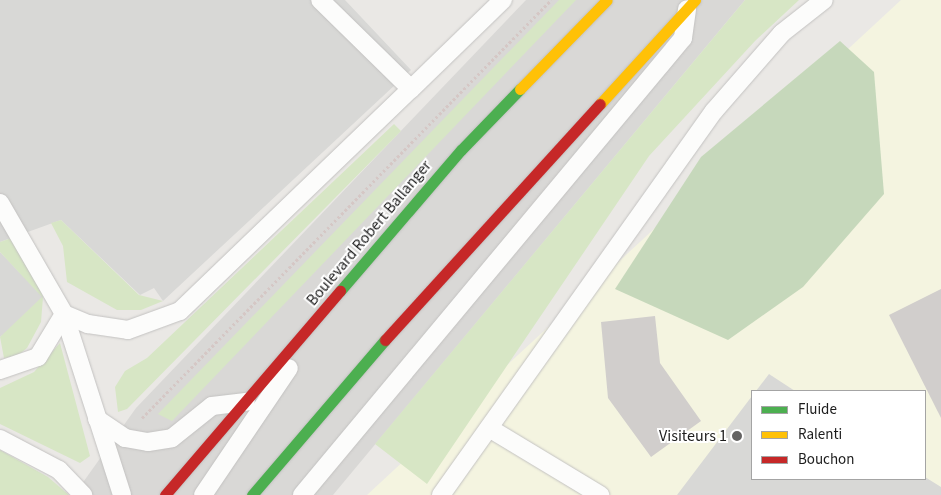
<!DOCTYPE html>
<html>
<head>
<meta charset="utf-8">
<style>
	body { margin:0 }
	#map { position:relative; width:941px; height:495px; overflow:hidden; background:#eae8e5; font-family:"Source Sans 3",sans-serif }
	div>[style] { position:absolute }
	.residential>* { inset:0; background:#d9d8d6 }
	.education>* { inset:0; background:#f4f4e0 }
	.religious>* { inset:0; background:#d8d8d6 }
	.grass>* { inset:0; background:#d7e6c5 }
	.forest>* { inset:0; background:#c6d8bb }
	.building>* { inset:0; background:#d1cecc }
	.path>* { height:3px; margin-top:-1.5px; transform-origin:0; background:repeating-linear-gradient(90deg,#d5c7c5 0 2.5px,transparent 0 5px) }
	.roads { filter:drop-shadow(0 0 1px #c3c2c1) drop-shadow(0 0 1px #c3c2c1) }
	.lane>* { height:18px; margin:-9px; padding:0 9px; transform-origin:9px; border-radius:9px; background:#fcfcfb }
	.fast>* { height:11px; margin:-5.5px; padding:0 5.5px; transform-origin:5.5px; border-radius:5.5px; background:#4caf50 }
	.slow>* { height:11px; margin:-5.5px; padding:0 5.5px; transform-origin:5.5px; border-radius:5.5px; background:#ffc107 }
	.jam>* { height:11px; margin:-5.5px; padding:0 5.5px; transform-origin:5.5px; border-radius:5.5px; background:#c62828 }
	.dots>* { width:14px; height:14px; translate:-50% -50%; box-sizing:border-box; border:2px solid #fff; border-radius:50% }
	span { translate:-50% -50%; white-space:nowrap; text-align:center; line-height:1.15; -webkit-text-stroke:4px #fff; paint-order:stroke }
	.street-label { font-size:16px; color:#1c1c1c }
	.poi-label { font-size:16px; color:#1c1c1c }
	.right { translate:-100% -50%; text-align:right }
	.legend { position:absolute; left:751px; top:390px; width:175px; height:90px; box-sizing:border-box; background:#fff; border:1px solid #a4a4a4; margin:0; padding:6px 9px; list-style:none; font-size:15px; color:#1c1c1c }
	.legend li { display:flex; align-items:center; gap:10px; height:25px }
	.legend b { width:25px; border:1px solid #a4a4a4 }
</style>
</head>
<body>
<div id="map">
	<div class="residential">
		<i style="clip-path:polygon(526px 0,745px 0,333px 495px,74px 495px,136px 408px)"></i>
	</div>
	<div class="education">
		<i style="clip-path:polygon(evenodd,901px 0,941px 0,941px 495px,367px 495px,901px 0,752px 391px,925px 391px,925px 479px,752px 479px,752px 391px)"></i>
	</div>
	<div class="religious">
		<i style="clip-path:polygon(0 0,345px 0,411px 70px,163px 301px,154px 288px,140px 295px,61px 220px,0 242px)"></i>
		<i style="clip-path:polygon(0 252px,43px 297px,37px 308px,0 337px)"></i>
		<i style="clip-path:polygon(769px 374px,795px 391px,756px 391px)"></i>
		<i style="clip-path:polygon(752px 396px,752px 479px,925px 477px,941px 487px,941px 495px,677px 495px)"></i>
	</div>
	<div class="grass">
		<i style="clip-path:polygon(559px 0,576px 0,172px 421px,158px 414px)"></i>
		<i style="clip-path:polygon(745px 0,799px 0,755px 41px,649px 156px,427px 484px,375px 444px)"></i>
		<i style="clip-path:polygon(394px 124px,401px 131px,127px 409px,118px 412px,115px 387px,125px 371px,147px 358px)"></i>
		<i style="clip-path:polygon(61px 220px,139px 295px,163px 301px,141px 310px,117px 310px,67px 282px,63px 246px,51px 223px)"></i>
		<i style="clip-path:polygon(20px 235px,43px 297px,41px 322px,27px 348px,17px 356px,4px 358px,0 337px,42px 297px,0 252px,0 242px)"></i>
		<i style="clip-path:polygon(60px 343px,90px 456px,80px 463px,0 424px,0 388px,34px 372px)"></i>
		<i style="clip-path:polygon(0 450px,48px 477px,69px 495px,0 495px)"></i>
	</div>
	<div class="forest">
		<i style="clip-path:polygon(840px 41px,874px 72px,884px 194px,803px 287px,728px 340px,615px 289px,701px 157px)"></i>
	</div>
	<div class="building">
		<i style="clip-path:polygon(941px 289px,941px 418px,889px 315px)"></i>
		<i style="clip-path:polygon(655px 316px,660px 363px,701px 421px,651px 457px,608px 398px,601px 322px)"></i>
	</div>
	<div class="path">
		<i style="left:142px;top:418px;width:585px;rotate:-45.62deg"></i>
	</div>
	<div class="roads">
		<div class="lane">
			<i style="left:411px;top:89px;width:128px;rotate:-44.1deg"></i>
			<i style="left:0;top:203px;width:128px;rotate:60deg"></i>
			<i style="left:64px;top:314px;width:190px;rotate:72.2deg"></i>
			<i style="left:0;top:370px;width:40px;rotate:-18.9deg"></i>
			<i style="left:38px;top:357px;width:50px;rotate:-58.8deg"></i>
			<i style="left:64px;top:314px;width:26px;rotate:23deg"></i>
			<i style="left:88px;top:324px;width:40px;rotate:8.5deg"></i>
			<i style="left:128px;top:330px;width:55px;rotate:-20.1deg"></i>
			<i style="left:180px;top:311px;width:320px;rotate:-43.9deg"></i>
			<i style="left:411px;top:89px;width:127px;rotate:-135.6deg"></i>
			<i style="left:97px;top:419px;width:34px;rotate:34deg"></i>
			<i style="left:125px;top:438px;width:23px;rotate:10deg"></i>
			<i style="left:148px;top:442px;width:24px;rotate:-9deg"></i>
			<i style="left:172px;top:438px;width:51px;rotate:-38.7deg"></i>
			<i style="left:212px;top:406px;width:34px;rotate:-7deg"></i>
			<i style="left:489px;top:428px;width:130px;rotate:31.1deg"></i>
			<i style="left:0;top:439px;width:67px;rotate:27.7deg"></i>
			<i style="left:59px;top:470px;width:35px;rotate:46deg"></i>
			<i style="left:203px;top:495px;width:153px;rotate:-55.9deg"></i>
			<i style="left:302px;top:495px;width:595px;rotate:-50.18deg"></i>
			<i style="left:683px;top:38px;width:29px;rotate:-82deg"></i>
			<i style="left:441px;top:495px;width:471px;rotate:-54.6deg"></i>
			<i style="left:714px;top:111px;width:103px;rotate:-48.9deg"></i>
			<i style="left:782px;top:33px;width:53px;rotate:-38.2deg"></i>
		</div>
		<div class="fast">
			<i style="left:340px;top:291px;width:186px;rotate:-49.4deg"></i>
			<i style="left:461px;top:150px;width:85px;rotate:-46deg"></i>
			<i style="left:252px;top:495px;width:204px;rotate:-49.4deg"></i>
		</div>
		<div class="slow">
			<i style="left:520px;top:89px;width:124px;rotate:-45.7deg"></i>
			<i style="left:600px;top:104px;width:141px;rotate:-47.6deg"></i>
		</div>
		<div class="jam">
			<i style="left:385px;top:340px;width:319px;rotate:-47.7deg"></i>
			<i style="left:165px;top:495px;width:269px;rotate:-49.4deg"></i>
		</div>
	</div>
	<div class="dots">
		<i style="left:737px;top:436px;background:#646362"></i>
	</div>
	<div class="street-label">
		<span style="left:369px;top:233px;rotate:-50deg">Boulevard Robert Ballanger</span>
	</div>
	<div class="poi-label">
		<span class="right" style="left:727px;top:436px">Visiteurs 1</span>
	</div>
	<ul class="legend">
	<li><b style="height:6px;background:#4caf50"></b>Fluide</li>
	<li><b style="height:6px;background:#ffc107"></b>Ralenti</li>
	<li><b style="height:6px;background:#c62828"></b>Bouchon</li>
	</ul>
</div>
</body>
</html>
